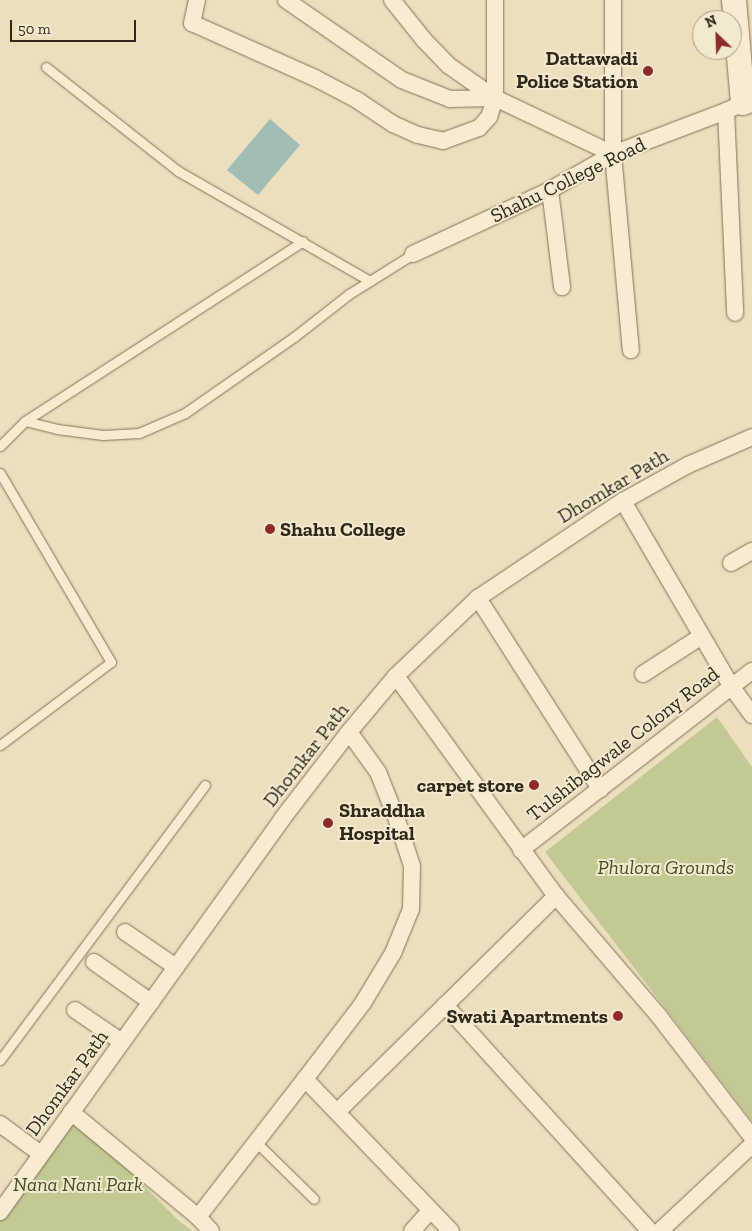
<!DOCTYPE html>
<html>
<head>
<meta charset="utf-8">
<style>
	body { margin:0 }
	#map { position:relative; width:752px; height:1231px; overflow:hidden; background:#ecdfbe; font-family:"Zilla Slab",serif }
	div>[style] { position:absolute }
	.green>* { inset:0; background:#c2c993 }
	.water>* { inset:0; background:#a2bdb5 }
	.roads { filter:drop-shadow(0 0 1px #836f58) drop-shadow(0 0 1px #836f58) }
	.lane>* { height:9px; margin:-4.5px; padding:0 4.5px; transform-origin:4.5px; border-radius:4.5px; background:#f7ecd1 }
	.street>* { height:16px; margin:-8px; padding:0 8px; transform-origin:8px; border-radius:8px; background:#f7ecd1 }
	.secondary>* { height:24px; margin:-12px; padding:0 12px; transform-origin:12px; border-radius:12px; background:#f7ecd1 }
	.dots>* { width:14px; height:14px; translate:-50% -50%; box-sizing:border-box; border:2px solid #f3e9ce; border-radius:50% }
	span { translate:-50% -50%; white-space:nowrap; text-align:center; line-height:1.15; -webkit-text-stroke:4px #f3e9ce; paint-order:stroke }
	.poi-label { font-size:20px; color:#33271c; font-weight:700 }
	.right { translate:-100% -50%; text-align:right }
	.left { translate:0 -50%; text-align:left }
	.street-label { font-size:20px; color:#33271c }
	.park-label { font-size:20px; color:#434f23; font-style:italic }
	.north { position:absolute; left:692px; top:10px; width:50px; height:50px; box-sizing:border-box; background:#f3e9ce; border:1px solid #a69b87; border-radius:50%; rotate:336deg; font-size:14px; font-weight:700; line-height:20px; text-align:center; color:#33271c }
	.north::after { content:''; display:block; margin:auto; width:18px; height:22px; background:#902a2a; clip-path:polygon(50% 0,100% 100%,50% 72%,0 100%) }
	.scale { position:absolute; left:10px; top:20px; width:126px; height:22px; box-sizing:border-box; border:2px solid #33271c; border-top:0; padding-left:6px; font-size:15px; line-height:18px; white-space:nowrap; color:#33271c; -webkit-text-stroke:4px #f3e9ce; paint-order:stroke }
</style>
</head>
<body>
<div id="map">
	<div class="green">
		<i style="clip-path:polygon(717px 717px,752px 767px,752px 1121px,545px 852px)"></i>
		<i style="clip-path:polygon(71px 1112px,179px 1221px,193px 1231px,0 1231px,0 1215px)"></i>
	</div>
	<div class="water">
		<i style="clip-path:polygon(270px 119px,300px 145px,258px 195px,227px 170px)"></i>
	</div>
	<div class="roads">
		<div class="lane">
			<i style="left:46px;top:67px;width:168px;rotate:38.2deg"></i>
			<i style="left:178px;top:171px;width:221px;rotate:29.8deg"></i>
			<i style="left:25px;top:421px;width:33px;rotate:14deg"></i>
			<i style="left:57px;top:429px;width:46px;rotate:7.4deg"></i>
			<i style="left:103px;top:435px;width:36px;rotate:-3deg"></i>
			<i style="left:139px;top:433px;width:50px;rotate:-23.5deg"></i>
			<i style="left:185px;top:413px;width:133px;rotate:-34.9deg"></i>
			<i style="left:294px;top:337px;width:70px;rotate:-38deg"></i>
			<i style="left:349px;top:294px;width:75px;rotate:-32deg"></i>
			<i style="left:0;top:446px;width:35px;rotate:-45deg"></i>
			<i style="left:25px;top:421px;width:331px;rotate:-32.9deg"></i>
			<i style="left:0;top:473px;width:219px;rotate:59.6deg"></i>
			<i style="left:111px;top:662px;width:139px;rotate:143.2deg"></i>
			<i style="left:0;top:1060px;width:343px;rotate:-53.3deg"></i>
			<i style="left:256px;top:1142px;width:81px;rotate:44.5deg"></i>
		</div>
		<div class="street">
			<i style="left:197px;top:0;width:24px;rotate:102deg"></i>
			<i style="left:192px;top:23px;width:135px;rotate:24.1deg"></i>
			<i style="left:315px;top:78px;width:47px;rotate:27.6deg"></i>
			<i style="left:357px;top:100px;width:43px;rotate:33.7deg"></i>
			<i style="left:393px;top:124px;width:27px;rotate:24deg"></i>
			<i style="left:418px;top:135px;width:26px;rotate:13deg"></i>
			<i style="left:443px;top:141px;width:38px;rotate:-20deg"></i>
			<i style="left:479px;top:128px;width:15px;rotate:-48deg"></i>
			<i style="left:489px;top:117px;width:20px;rotate:-72deg"></i>
			<i style="left:495px;top:98px;width:98px;rotate:-90deg"></i>
			<i style="left:286px;top:0;width:141px;rotate:34.6deg"></i>
			<i style="left:402px;top:80px;width:52px;rotate:21.6deg"></i>
			<i style="left:450px;top:99px;width:45px;rotate:-1.3deg"></i>
			<i style="left:392px;top:0;width:51px;rotate:51.3deg"></i>
			<i style="left:424px;top:40px;width:35px;rotate:46deg"></i>
			<i style="left:448px;top:65px;width:57px;rotate:35.1deg"></i>
			<i style="left:495px;top:98px;width:131px;rotate:25.4deg"></i>
			<i style="left:613px;top:0;width:154px;rotate:90deg"></i>
			<i style="left:613px;top:154px;width:197px;rotate:84.8deg"></i>
			<i style="left:726px;top:111px;width:202px;rotate:87.4deg"></i>
			<i style="left:550px;top:190px;width:98px;rotate:82.9deg"></i>
			<i style="left:413px;top:254px;width:151px;rotate:-25deg"></i>
			<i style="left:550px;top:190px;width:73px;rotate:-29.7deg"></i>
			<i style="left:613px;top:154px;width:121px;rotate:-20.8deg"></i>
			<i style="left:726px;top:111px;width:19px;rotate:-25deg"></i>
			<i style="left:623px;top:501px;width:214px;rotate:59.7deg"></i>
			<i style="left:731px;top:686px;width:36px;rotate:54deg"></i>
			<i style="left:731px;top:563px;width:24px;rotate:-30deg"></i>
			<i style="left:478px;top:598px;width:227px;rotate:57.4deg"></i>
			<i style="left:643px;top:674px;width:70px;rotate:-32.8deg"></i>
			<i style="left:396px;top:676px;width:272px;rotate:54deg"></i>
			<i style="left:556px;top:896px;width:157px;rotate:49.4deg"></i>
			<i style="left:658px;top:1015px;width:154px;rotate:52.4deg"></i>
			<i style="left:349px;top:732px;width:49px;rotate:54.1deg"></i>
			<i style="left:378px;top:772px;width:52px;rotate:68.4deg"></i>
			<i style="left:397px;top:820px;width:48px;rotate:71.9deg"></i>
			<i style="left:412px;top:866px;width:43px;rotate:91.3deg"></i>
			<i style="left:411px;top:909px;width:48px;rotate:112.2deg"></i>
			<i style="left:393px;top:953px;width:58px;rotate:121deg"></i>
			<i style="left:363px;top:1003px;width:96px;rotate:127.3deg"></i>
			<i style="left:305px;top:1079px;width:211px;rotate:46.2deg"></i>
			<i style="left:521px;top:850px;width:292px;rotate:-37.8deg"></i>
			<i style="left:125px;top:932px;width:62px;rotate:34.5deg"></i>
			<i style="left:94px;top:962px;width:70px;rotate:35.1deg"></i>
			<i style="left:445px;top:1005px;width:305px;rotate:47.8deg"></i>
			<i style="left:75px;top:1010px;width:57px;rotate:34.2deg"></i>
			<i style="left:71px;top:1112px;width:165px;rotate:39.6deg"></i>
			<i style="left:198px;top:1217px;width:19px;rotate:47deg"></i>
			<i style="left:337px;top:1112px;width:308px;rotate:-44.6deg"></i>
			<i style="left:0;top:1124px;width:51px;rotate:36.2deg"></i>
			<i style="left:0;top:1212px;width:484px;rotate:-54.3deg"></i>
			<i style="left:282px;top:819px;width:110px;rotate:-52.4deg"></i>
			<i style="left:349px;top:732px;width:73px;rotate:-50deg"></i>
			<i style="left:396px;top:676px;width:113px;rotate:-43.6deg"></i>
			<i style="left:478px;top:598px;width:174px;rotate:-33.8deg"></i>
			<i style="left:623px;top:501px;width:74px;rotate:-29deg"></i>
			<i style="left:688px;top:465px;width:70px;rotate:-23.6deg"></i>
			<i style="left:198px;top:1217px;width:175px;rotate:-52.2deg"></i>
			<i style="left:412px;top:1231px;width:28px;rotate:-48deg"></i>
			<i style="left:660px;top:1231px;width:126px;rotate:-43.1deg"></i>
		</div>
		<div class="secondary">
			<i style="left:734px;top:0;width:103px;rotate:85deg"></i>
			<i style="left:743px;top:103px;width:10px;rotate:-24deg"></i>
		</div>
	</div>
	<div class="dots">
		<i style="left:648px;top:71px;background:#902a2a"></i>
		<i style="left:270px;top:529px;background:#902a2a"></i>
		<i style="left:534px;top:785px;background:#902a2a"></i>
		<i style="left:328px;top:823px;background:#902a2a"></i>
		<i style="left:618px;top:1016px;background:#902a2a"></i>
	</div>
	<div class="poi-label">
		<span class="right" style="left:638px;top:70px">Dattawadi<br>Police Station</span>
		<span class="left" style="left:280px;top:529px">Shahu College</span>
		<span class="right" style="left:524px;top:785px">carpet store</span>
		<span class="left" style="left:339px;top:822px">Shraddha<br>Hospital</span>
		<span class="right" style="left:608px;top:1016px">Swati Apartments</span>
	</div>
	<div class="street-label">
		<span style="left:568px;top:180px;rotate:-26deg">Shahu College Road</span>
		<span style="left:613px;top:486px;rotate:-31deg">Dhomkar Path</span>
		<span style="left:623px;top:744px;rotate:-38deg">Tulshibagwale Colony Road</span>
		<span style="left:306px;top:755px;rotate:-52deg">Dhomkar Path</span>
		<span style="left:67px;top:1083px;rotate:-54deg">Dhomkar Path</span>
	</div>
	<div class="park-label">
		<span style="left:666px;top:867px">Phulora Grounds</span>
		<span style="left:78px;top:1184px">Nana Nani Park</span>
	</div>
	<div class="north">N</div>
	<div class="scale">50 m</div>
</div>
</body>
</html>
